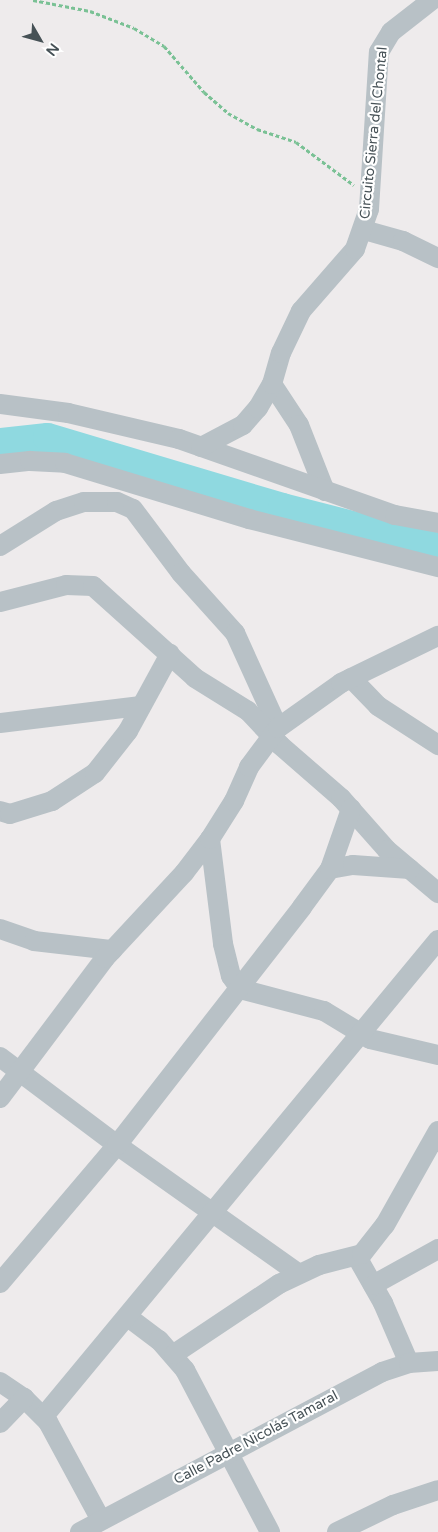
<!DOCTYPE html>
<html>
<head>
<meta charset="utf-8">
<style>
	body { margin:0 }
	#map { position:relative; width:438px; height:1532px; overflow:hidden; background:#eeebec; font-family:"Varela Round",sans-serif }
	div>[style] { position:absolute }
	.river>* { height:29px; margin:-14.5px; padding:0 14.5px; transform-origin:14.5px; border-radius:14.5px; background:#8fd9e0 }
	.path>* { height:3px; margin-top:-1.5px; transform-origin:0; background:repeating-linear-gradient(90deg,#7ac195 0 4px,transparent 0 6.5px) }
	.minor>* { height:20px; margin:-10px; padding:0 10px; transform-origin:10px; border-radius:10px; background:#b8c1c6 }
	span { translate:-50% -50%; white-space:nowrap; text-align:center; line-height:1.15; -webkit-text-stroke:4.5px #fff; paint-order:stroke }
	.street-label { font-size:14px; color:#465156 }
	.north { position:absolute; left:15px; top:15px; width:50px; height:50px; -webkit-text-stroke:4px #fff; paint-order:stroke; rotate:128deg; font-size:14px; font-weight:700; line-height:20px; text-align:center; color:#465156 }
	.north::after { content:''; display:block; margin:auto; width:18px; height:22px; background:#465156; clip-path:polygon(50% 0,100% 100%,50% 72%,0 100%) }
</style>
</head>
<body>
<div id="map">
	<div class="river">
		<i style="left:0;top:442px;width:47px;rotate:-6.1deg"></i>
		<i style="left:47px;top:437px;width:245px;rotate:16.6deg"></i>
		<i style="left:282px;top:507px;width:161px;rotate:14.4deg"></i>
	</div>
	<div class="path">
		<i style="left:33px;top:0;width:58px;rotate:10.9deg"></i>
		<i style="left:90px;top:11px;width:47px;rotate:21.1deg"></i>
		<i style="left:134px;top:28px;width:35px;rotate:31deg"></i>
		<i style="left:164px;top:46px;width:61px;rotate:49deg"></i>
		<i style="left:204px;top:92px;width:32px;rotate:41deg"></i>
		<i style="left:228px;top:113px;width:33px;rotate:29deg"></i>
		<i style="left:257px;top:129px;width:41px;rotate:18.4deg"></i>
		<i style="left:296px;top:142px;width:72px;rotate:36.6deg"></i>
	</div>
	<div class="minor">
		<i style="left:364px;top:230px;width:41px;rotate:15.8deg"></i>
		<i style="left:403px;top:241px;width:39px;rotate:26deg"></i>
		<i style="left:272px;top:384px;width:49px;rotate:56.6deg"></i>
		<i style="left:299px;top:425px;width:71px;rotate:68.5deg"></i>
		<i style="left:0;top:404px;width:69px;rotate:7.5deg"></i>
		<i style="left:68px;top:413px;width:114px;rotate:13.2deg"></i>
		<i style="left:179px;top:439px;width:229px;rotate:19.4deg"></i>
		<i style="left:395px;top:515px;width:44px;rotate:10.5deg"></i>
		<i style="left:201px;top:447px;width:47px;rotate:-27.6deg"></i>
		<i style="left:243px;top:425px;width:23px;rotate:-49deg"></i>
		<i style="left:258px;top:408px;width:28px;rotate:-60deg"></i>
		<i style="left:272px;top:384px;width:32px;rotate:-74deg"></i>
		<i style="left:281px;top:353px;width:47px;rotate:-64.5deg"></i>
		<i style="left:301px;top:311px;width:82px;rotate:-48.9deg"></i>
		<i style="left:355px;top:249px;width:42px;rotate:-70.7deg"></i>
		<i style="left:369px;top:209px;width:157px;rotate:-86.4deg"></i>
		<i style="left:379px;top:52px;width:23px;rotate:-59deg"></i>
		<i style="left:391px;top:32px;width:52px;rotate:-38deg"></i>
		<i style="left:0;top:464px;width:30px;rotate:-6deg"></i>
		<i style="left:30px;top:461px;width:35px;rotate:3deg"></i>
		<i style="left:65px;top:463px;width:192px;rotate:16.9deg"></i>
		<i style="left:249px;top:519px;width:195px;rotate:14.3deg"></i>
		<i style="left:0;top:546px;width:66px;rotate:-32deg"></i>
		<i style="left:56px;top:511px;width:29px;rotate:-18deg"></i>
		<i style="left:84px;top:502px;width:33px"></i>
		<i style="left:117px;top:502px;width:17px;rotate:24deg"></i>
		<i style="left:133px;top:509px;width:80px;rotate:53.1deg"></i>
		<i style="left:181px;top:573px;width:81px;rotate:48deg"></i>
		<i style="left:235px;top:633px;width:104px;rotate:65.6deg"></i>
		<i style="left:0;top:602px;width:68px;rotate:-14.4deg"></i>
		<i style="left:66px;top:585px;width:27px;rotate:2deg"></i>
		<i style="left:93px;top:586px;width:137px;rotate:42deg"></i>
		<i style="left:195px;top:678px;width:62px;rotate:31.9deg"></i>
		<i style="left:248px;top:711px;width:47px;rotate:46.7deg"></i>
		<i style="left:280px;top:745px;width:81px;rotate:41deg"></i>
		<i style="left:341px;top:798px;width:69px;rotate:48.5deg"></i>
		<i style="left:387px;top:850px;width:67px;rotate:40.1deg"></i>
		<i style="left:351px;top:678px;width:39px;rotate:46deg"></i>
		<i style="left:378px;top:706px;width:72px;rotate:33deg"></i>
		<i style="left:0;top:723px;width:142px;rotate:-6.9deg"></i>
		<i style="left:0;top:811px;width:10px;rotate:17deg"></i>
		<i style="left:10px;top:814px;width:44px;rotate:-17.2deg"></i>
		<i style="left:52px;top:801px;width:51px;rotate:-33.1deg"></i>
		<i style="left:95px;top:773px;width:53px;rotate:-51.8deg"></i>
		<i style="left:128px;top:731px;width:88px;rotate:-61.4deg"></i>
		<i style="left:210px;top:839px;width:106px;rotate:82.9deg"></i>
		<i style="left:223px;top:944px;width:33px;rotate:76deg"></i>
		<i style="left:231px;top:976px;width:16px;rotate:55deg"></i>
		<i style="left:240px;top:989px;width:87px;rotate:14.7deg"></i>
		<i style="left:324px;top:1011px;width:54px;rotate:31.3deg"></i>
		<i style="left:370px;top:1039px;width:70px;rotate:13.2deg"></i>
		<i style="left:330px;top:869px;width:23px;rotate:-10deg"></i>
		<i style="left:353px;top:865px;width:57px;rotate:4deg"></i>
		<i style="left:0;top:929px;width:36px;rotate:19deg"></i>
		<i style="left:34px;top:941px;width:79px;rotate:6.6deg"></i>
		<i style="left:0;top:1057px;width:146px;rotate:36.9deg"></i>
		<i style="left:117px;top:1145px;width:223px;rotate:35.3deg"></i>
		<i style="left:0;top:1098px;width:175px;rotate:-53.1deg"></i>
		<i style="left:105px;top:958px;width:116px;rotate:-47.1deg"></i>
		<i style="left:184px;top:873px;width:43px;rotate:-52.6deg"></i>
		<i style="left:210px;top:839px;width:45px;rotate:-57.7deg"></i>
		<i style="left:234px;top:801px;width:37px;rotate:-66deg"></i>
		<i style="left:249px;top:767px;width:49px;rotate:-53.4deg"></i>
		<i style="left:278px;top:728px;width:77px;rotate:-35.5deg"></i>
		<i style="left:341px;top:683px;width:108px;rotate:-25.9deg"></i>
		<i style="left:357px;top:1257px;width:53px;rotate:60.5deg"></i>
		<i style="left:383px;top:1303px;width:65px;rotate:66.6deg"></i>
		<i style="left:0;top:1283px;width:181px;rotate:-49.7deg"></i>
		<i style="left:117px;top:1145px;width:301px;rotate:-52.1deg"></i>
		<i style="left:302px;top:907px;width:47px;rotate:-53.6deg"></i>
		<i style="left:330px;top:869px;width:64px;rotate:-70.7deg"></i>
		<i style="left:373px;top:1285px;width:74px;rotate:-29deg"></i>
		<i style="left:128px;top:1317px;width:39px;rotate:37deg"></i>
		<i style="left:159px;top:1340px;width:40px;rotate:49deg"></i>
		<i style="left:185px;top:1370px;width:183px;rotate:62.3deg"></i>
		<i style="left:174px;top:1354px;width:126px;rotate:-33.7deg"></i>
		<i style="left:279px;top:1284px;width:44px;rotate:-25.4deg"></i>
		<i style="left:319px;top:1265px;width:44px;rotate:-14.3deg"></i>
		<i style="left:362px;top:1254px;width:37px;rotate:-52deg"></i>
		<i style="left:385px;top:1225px;width:108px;rotate:-60.6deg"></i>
		<i style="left:0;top:1382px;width:29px;rotate:34deg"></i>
		<i style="left:24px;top:1398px;width:34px;rotate:45deg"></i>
		<i style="left:48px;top:1422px;width:111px;rotate:61.6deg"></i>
		<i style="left:44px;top:1416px;width:618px;rotate:-50.38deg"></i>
		<i style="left:0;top:1423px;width:35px;rotate:-46deg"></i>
		<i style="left:80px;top:1532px;width:342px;rotate:-27.9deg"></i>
		<i style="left:382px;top:1372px;width:28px;rotate:-18deg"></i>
		<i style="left:409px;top:1363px;width:29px;rotate:-4deg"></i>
		<i style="left:337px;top:1532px;width:62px;rotate:-25.7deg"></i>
		<i style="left:393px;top:1505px;width:47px;rotate:-18.4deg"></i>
	</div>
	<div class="street-label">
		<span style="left:374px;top:133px;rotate:-84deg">Circuito Sierra del Chontal</span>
		<span style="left:256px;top:1438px;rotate:-28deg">Calle Padre Nicolás Tamaral</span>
	</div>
	<div class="north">N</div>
</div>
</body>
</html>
